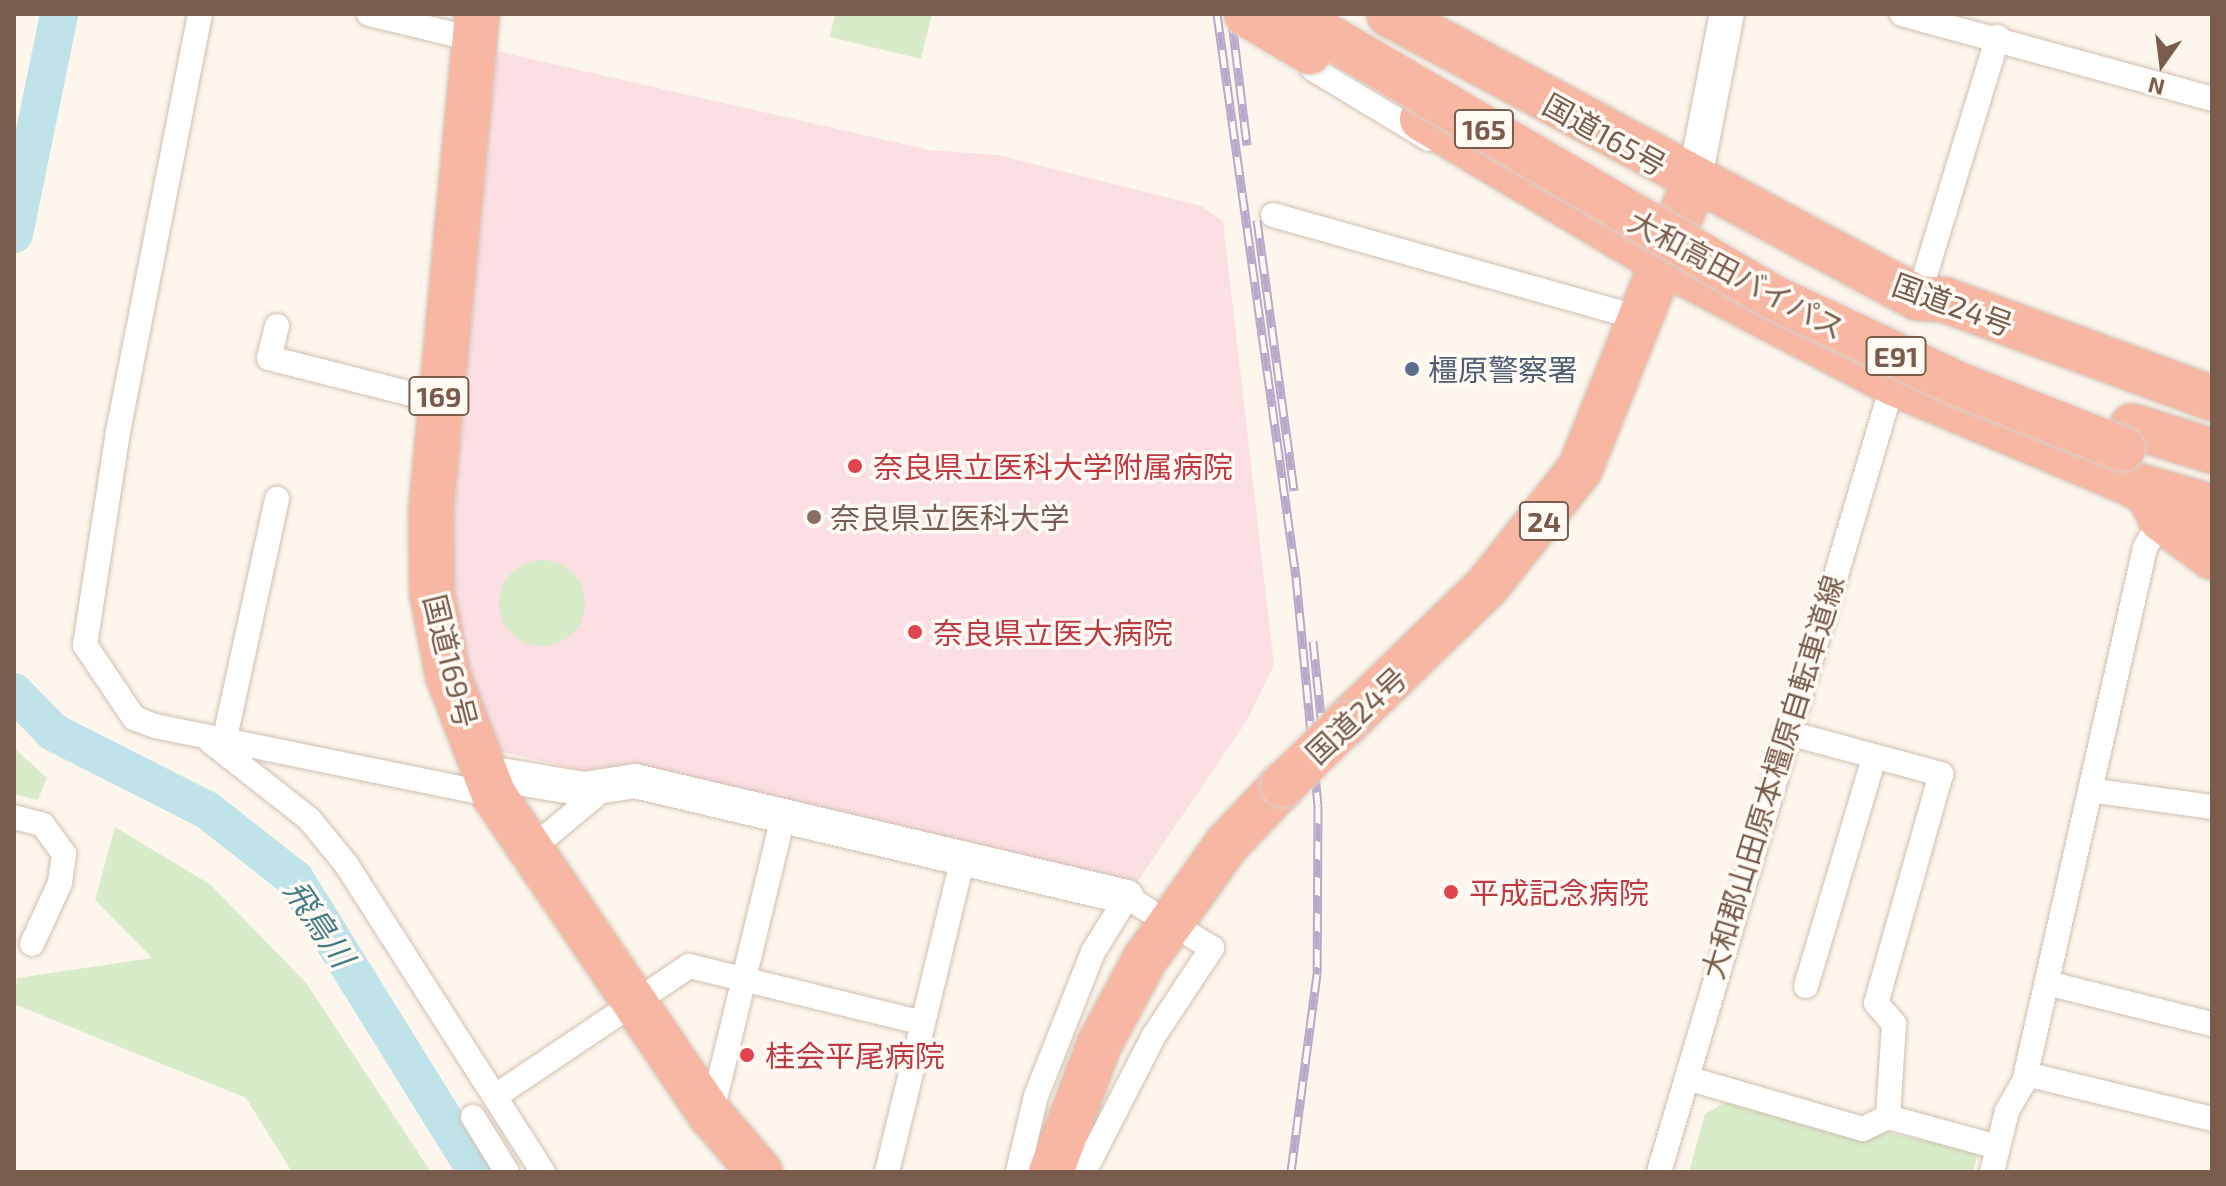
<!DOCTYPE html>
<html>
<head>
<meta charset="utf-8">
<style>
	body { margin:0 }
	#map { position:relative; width:2226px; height:1186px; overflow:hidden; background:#fdf6ec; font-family:"Exo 2","Noto Sans JP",sans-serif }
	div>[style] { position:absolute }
	.medical>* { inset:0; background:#fbdfe3 }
	.green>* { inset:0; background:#d8ecc9 }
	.round { border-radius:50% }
	.river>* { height:38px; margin:-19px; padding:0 19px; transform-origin:19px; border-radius:19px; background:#bfe3e8 }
	.roads { filter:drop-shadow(0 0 2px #d1beb0) drop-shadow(0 0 2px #d1beb0) }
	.street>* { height:24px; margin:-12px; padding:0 12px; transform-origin:12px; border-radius:12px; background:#fff }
	.secondary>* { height:34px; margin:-17px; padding:0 17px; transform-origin:17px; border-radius:17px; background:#fff }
	.highway>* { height:44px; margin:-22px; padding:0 22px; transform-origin:22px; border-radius:22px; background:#f7b7a3 }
	.rail>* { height:9px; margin-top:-4.5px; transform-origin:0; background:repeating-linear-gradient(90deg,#fffaf3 0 18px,#b9a8c9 0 36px); box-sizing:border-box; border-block:2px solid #b9a8c9 }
	.bridges { filter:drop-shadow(0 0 2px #dad1cd) drop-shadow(0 0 2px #dad1cd) }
	.highway-bridge>* { height:44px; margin:-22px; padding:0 22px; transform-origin:22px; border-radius:22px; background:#f7b7a3 }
	.dots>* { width:22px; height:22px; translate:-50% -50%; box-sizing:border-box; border:4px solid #fffaf3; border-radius:50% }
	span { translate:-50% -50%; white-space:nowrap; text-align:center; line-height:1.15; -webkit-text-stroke:7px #fffaf3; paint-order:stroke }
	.shield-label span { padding:2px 6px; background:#fffaf3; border:2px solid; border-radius:6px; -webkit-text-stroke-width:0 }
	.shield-label { font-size:28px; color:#7a5c4d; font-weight:700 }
	.street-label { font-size:30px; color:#7a5c4d }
	.service-label { font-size:30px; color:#4e5e75 }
	.left { translate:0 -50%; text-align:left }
	.health-label { font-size:30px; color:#be3a42 }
	.education-label { font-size:30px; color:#785e54 }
	.water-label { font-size:32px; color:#437c86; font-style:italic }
	.frame { position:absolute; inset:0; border:16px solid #7a5c4d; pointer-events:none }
	.north { position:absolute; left:2122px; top:24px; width:80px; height:80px; -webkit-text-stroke:6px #fffaf3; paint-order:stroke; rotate:194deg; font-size:22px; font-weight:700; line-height:32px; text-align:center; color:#7a5c4d }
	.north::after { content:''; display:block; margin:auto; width:28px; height:36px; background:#7a5c4d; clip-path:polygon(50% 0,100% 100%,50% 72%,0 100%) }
</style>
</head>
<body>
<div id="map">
	<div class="medical">
		<i style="clip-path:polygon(496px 51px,929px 150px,997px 155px,1201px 206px,1223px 221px,1274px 665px,1246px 722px,1127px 897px,498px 751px,457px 638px,450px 561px)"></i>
	</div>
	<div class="green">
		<i style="clip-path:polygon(835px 14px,932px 14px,921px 59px,830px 37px)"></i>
		<i class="round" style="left:499px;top:560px;width:86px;height:86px"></i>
		<i style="clip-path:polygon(14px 748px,47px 778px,38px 800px,14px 794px)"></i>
		<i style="clip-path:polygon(115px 827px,211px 885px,306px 983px,431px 1172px,292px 1172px,246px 1098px,14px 1004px,17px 978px,152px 958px,95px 900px)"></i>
		<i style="clip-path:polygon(1731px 1099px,1978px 1152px,1973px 1172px,1689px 1172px,1705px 1114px)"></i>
	</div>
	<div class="river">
		<i style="left:14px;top:234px;width:225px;rotate:-78.4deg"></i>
		<i style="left:14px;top:692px;width:56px;rotate:45.7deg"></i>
		<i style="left:53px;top:732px;width:173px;rotate:26.9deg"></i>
		<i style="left:207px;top:810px;width:112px;rotate:38.1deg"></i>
		<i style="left:295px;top:879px;width:345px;rotate:58.2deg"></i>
	</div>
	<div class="roads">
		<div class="street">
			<i style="left:200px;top:14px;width:426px;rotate:101.1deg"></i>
			<i style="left:118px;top:432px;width:216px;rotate:98.8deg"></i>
			<i style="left:85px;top:645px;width:88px;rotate:56.1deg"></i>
			<i style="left:134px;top:718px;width:22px;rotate:21deg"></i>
			<i style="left:155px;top:726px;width:346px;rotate:11.5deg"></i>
			<i style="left:369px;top:14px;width:107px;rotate:13.5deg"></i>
			<i style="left:1902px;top:14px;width:321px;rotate:15.3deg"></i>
			<i style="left:1313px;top:69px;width:135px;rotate:31.1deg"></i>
			<i style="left:1273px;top:215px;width:383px;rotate:15.7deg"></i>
			<i style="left:1918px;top:298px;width:273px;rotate:-73deg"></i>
			<i style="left:277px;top:326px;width:33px;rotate:104deg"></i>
			<i style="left:269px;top:358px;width:175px;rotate:14.2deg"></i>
			<i style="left:1785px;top:732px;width:162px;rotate:15.1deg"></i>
			<i style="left:1941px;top:774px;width:238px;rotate:105.8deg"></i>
			<i style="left:1876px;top:1003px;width:28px;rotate:49deg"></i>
			<i style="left:1894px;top:1024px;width:93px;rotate:93.7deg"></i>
			<i style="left:210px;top:741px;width:126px;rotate:38.2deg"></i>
			<i style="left:309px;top:819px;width:58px;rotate:50.6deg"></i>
			<i style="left:346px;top:864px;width:366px;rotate:57.4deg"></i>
			<i style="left:224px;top:742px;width:249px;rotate:-77.7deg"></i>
			<i style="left:2096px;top:791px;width:117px;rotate:7.9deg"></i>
			<i style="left:14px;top:817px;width:30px;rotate:15deg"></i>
			<i style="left:43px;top:825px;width:36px;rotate:54deg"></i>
			<i style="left:64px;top:854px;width:29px;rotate:98deg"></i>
			<i style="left:60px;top:883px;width:67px;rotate:114.7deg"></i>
			<i style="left:531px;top:849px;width:100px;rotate:-39.7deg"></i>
			<i style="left:2047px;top:983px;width:170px;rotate:14deg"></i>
			<i style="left:1806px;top:986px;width:238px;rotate:-73.4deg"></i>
			<i style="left:2026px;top:1074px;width:191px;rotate:13.6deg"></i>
			<i style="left:1687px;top:1078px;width:183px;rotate:16.2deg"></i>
			<i style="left:1863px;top:1129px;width:28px;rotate:-26deg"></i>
			<i style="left:1888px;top:1117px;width:114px;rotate:15.3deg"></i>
			<i style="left:497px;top:1095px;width:231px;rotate:-33.9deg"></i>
			<i style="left:689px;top:966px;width:240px;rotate:13.7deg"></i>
			<i style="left:711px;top:1115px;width:310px;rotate:-76.4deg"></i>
			<i style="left:473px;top:1117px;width:65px;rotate:58.3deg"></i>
			<i style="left:887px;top:1172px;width:324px;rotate:-76.4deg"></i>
			<i style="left:1018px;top:1172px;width:78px;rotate:-76.7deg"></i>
			<i style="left:1036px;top:1096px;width:155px;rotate:-68.4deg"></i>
			<i style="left:1093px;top:952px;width:65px;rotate:-58.3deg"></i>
			<i style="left:1127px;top:897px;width:25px;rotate:32deg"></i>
			<i style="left:1084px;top:1172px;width:152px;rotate:-62.9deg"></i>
			<i style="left:1153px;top:1037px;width:107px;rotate:-56.5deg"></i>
			<i style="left:1212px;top:948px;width:23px;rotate:-149deg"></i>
			<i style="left:1659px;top:1172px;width:823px;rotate:-73.48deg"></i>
			<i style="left:1992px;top:1172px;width:63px;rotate:-76.2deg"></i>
			<i style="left:2007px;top:1111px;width:34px;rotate:-60deg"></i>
			<i style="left:2024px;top:1082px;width:548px;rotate:-77.23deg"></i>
			<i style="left:2145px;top:548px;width:33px;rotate:-61deg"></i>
		</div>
		<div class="secondary">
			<i style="left:1694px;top:183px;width:172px;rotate:-79deg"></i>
			<i style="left:483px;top:772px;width:102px;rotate:9.6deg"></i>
			<i style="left:584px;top:789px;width:52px;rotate:-8.9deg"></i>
			<i style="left:635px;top:781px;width:505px;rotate:13.27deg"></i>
		</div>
		<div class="highway">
			<i style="left:477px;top:14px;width:500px;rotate:95.28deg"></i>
			<i style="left:431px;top:512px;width:81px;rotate:89.3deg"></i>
			<i style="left:432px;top:593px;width:85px;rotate:79.1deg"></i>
			<i style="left:448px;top:676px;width:128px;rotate:68.9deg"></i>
			<i style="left:494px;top:795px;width:387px;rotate:55.9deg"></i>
			<i style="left:711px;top:1115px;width:75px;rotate:49.3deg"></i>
			<i style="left:1389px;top:14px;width:600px;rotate:28.23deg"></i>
			<i style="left:1918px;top:298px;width:27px;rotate:4deg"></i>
			<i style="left:1945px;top:300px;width:284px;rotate:20.2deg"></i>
			<i style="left:1422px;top:119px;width:282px;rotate:30.8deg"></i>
			<i style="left:1664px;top:263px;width:259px;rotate:27.7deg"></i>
			<i style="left:1893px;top:383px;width:259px;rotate:22.9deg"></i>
			<i style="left:2132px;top:484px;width:83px;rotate:16deg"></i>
			<i style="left:2132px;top:426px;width:84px;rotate:17.4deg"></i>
			<i style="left:2133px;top:485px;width:17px;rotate:28deg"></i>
			<i style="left:2148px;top:493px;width:29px;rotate:63deg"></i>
			<i style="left:2161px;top:519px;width:64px;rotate:36.7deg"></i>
			<i style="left:1345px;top:724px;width:199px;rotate:-44.2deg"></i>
			<i style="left:1488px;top:585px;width:148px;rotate:-51.6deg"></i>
			<i style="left:1580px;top:469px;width:308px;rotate:-68.3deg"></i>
			<i style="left:1051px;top:1172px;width:136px;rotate:-69.3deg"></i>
			<i style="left:1099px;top:1045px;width:98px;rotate:-61.9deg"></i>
			<i style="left:1145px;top:959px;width:141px;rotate:-54.5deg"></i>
			<i style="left:1227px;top:844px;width:81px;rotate:-46.5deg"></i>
		</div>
	</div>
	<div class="rail">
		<i style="left:1217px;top:14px;width:569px;rotate:82.01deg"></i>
		<i style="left:1296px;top:577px;width:229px;rotate:84.5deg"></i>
		<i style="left:1318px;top:805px;width:169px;rotate:90.3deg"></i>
		<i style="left:1317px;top:974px;width:200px;rotate:97.5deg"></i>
		<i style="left:1231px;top:14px;width:132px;rotate:83deg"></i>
		<i style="left:1257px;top:220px;width:273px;rotate:82.2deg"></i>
		<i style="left:1313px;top:641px;width:96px;rotate:84deg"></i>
	</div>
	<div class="bridges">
		<div class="highway-bridge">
			<i style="left:1246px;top:14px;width:74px;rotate:30.7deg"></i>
			<i style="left:1290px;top:14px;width:560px;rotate:30.37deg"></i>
			<i style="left:1773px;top:297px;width:208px;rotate:25.1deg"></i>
			<i style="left:1961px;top:385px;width:174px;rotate:21.6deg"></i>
			<i style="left:1283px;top:785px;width:87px;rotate:-44.5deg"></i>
		</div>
	</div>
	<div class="dots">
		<i style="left:1412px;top:369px;background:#5c6f8a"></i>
		<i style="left:855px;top:466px;background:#e0444e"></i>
		<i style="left:814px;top:517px;background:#8d6e63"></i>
		<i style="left:915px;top:632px;background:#e0444e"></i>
		<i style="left:1451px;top:892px;background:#e0444e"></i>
		<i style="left:747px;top:1055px;background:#e0444e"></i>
	</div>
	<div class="shield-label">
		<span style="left:1484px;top:129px">165</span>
		<span style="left:1896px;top:356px">E91</span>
		<span style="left:439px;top:396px">169</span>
		<span style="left:1544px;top:521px">24</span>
	</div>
	<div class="street-label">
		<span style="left:1605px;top:134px;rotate:29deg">国道165号</span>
		<span style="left:1737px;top:274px;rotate:28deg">大和高田バイパス</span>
		<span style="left:1953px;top:304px;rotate:20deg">国道24号</span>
		<span style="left:451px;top:661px;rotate:76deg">国道169号</span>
		<span style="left:1356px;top:715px;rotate:-43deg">国道24号</span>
		<span style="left:1772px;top:777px;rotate:-73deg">大和郡山田原本橿原自転車道線</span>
	</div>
	<div class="service-label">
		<span class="left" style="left:1428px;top:369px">橿原警察署</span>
	</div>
	<div class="health-label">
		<span class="left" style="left:873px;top:466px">奈良県立医科大学附属病院</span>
		<span class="left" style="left:933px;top:632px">奈良県立医大病院</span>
		<span class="left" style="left:1469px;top:892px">平成記念病院</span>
		<span class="left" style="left:765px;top:1055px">桂会平尾病院</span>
	</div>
	<div class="education-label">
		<span class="left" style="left:830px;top:517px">奈良県立医科大学</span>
	</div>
	<div class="water-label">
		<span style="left:320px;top:923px;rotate:56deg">飛鳥川</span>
	</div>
	<div class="frame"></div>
	<div class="north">N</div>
</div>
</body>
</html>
